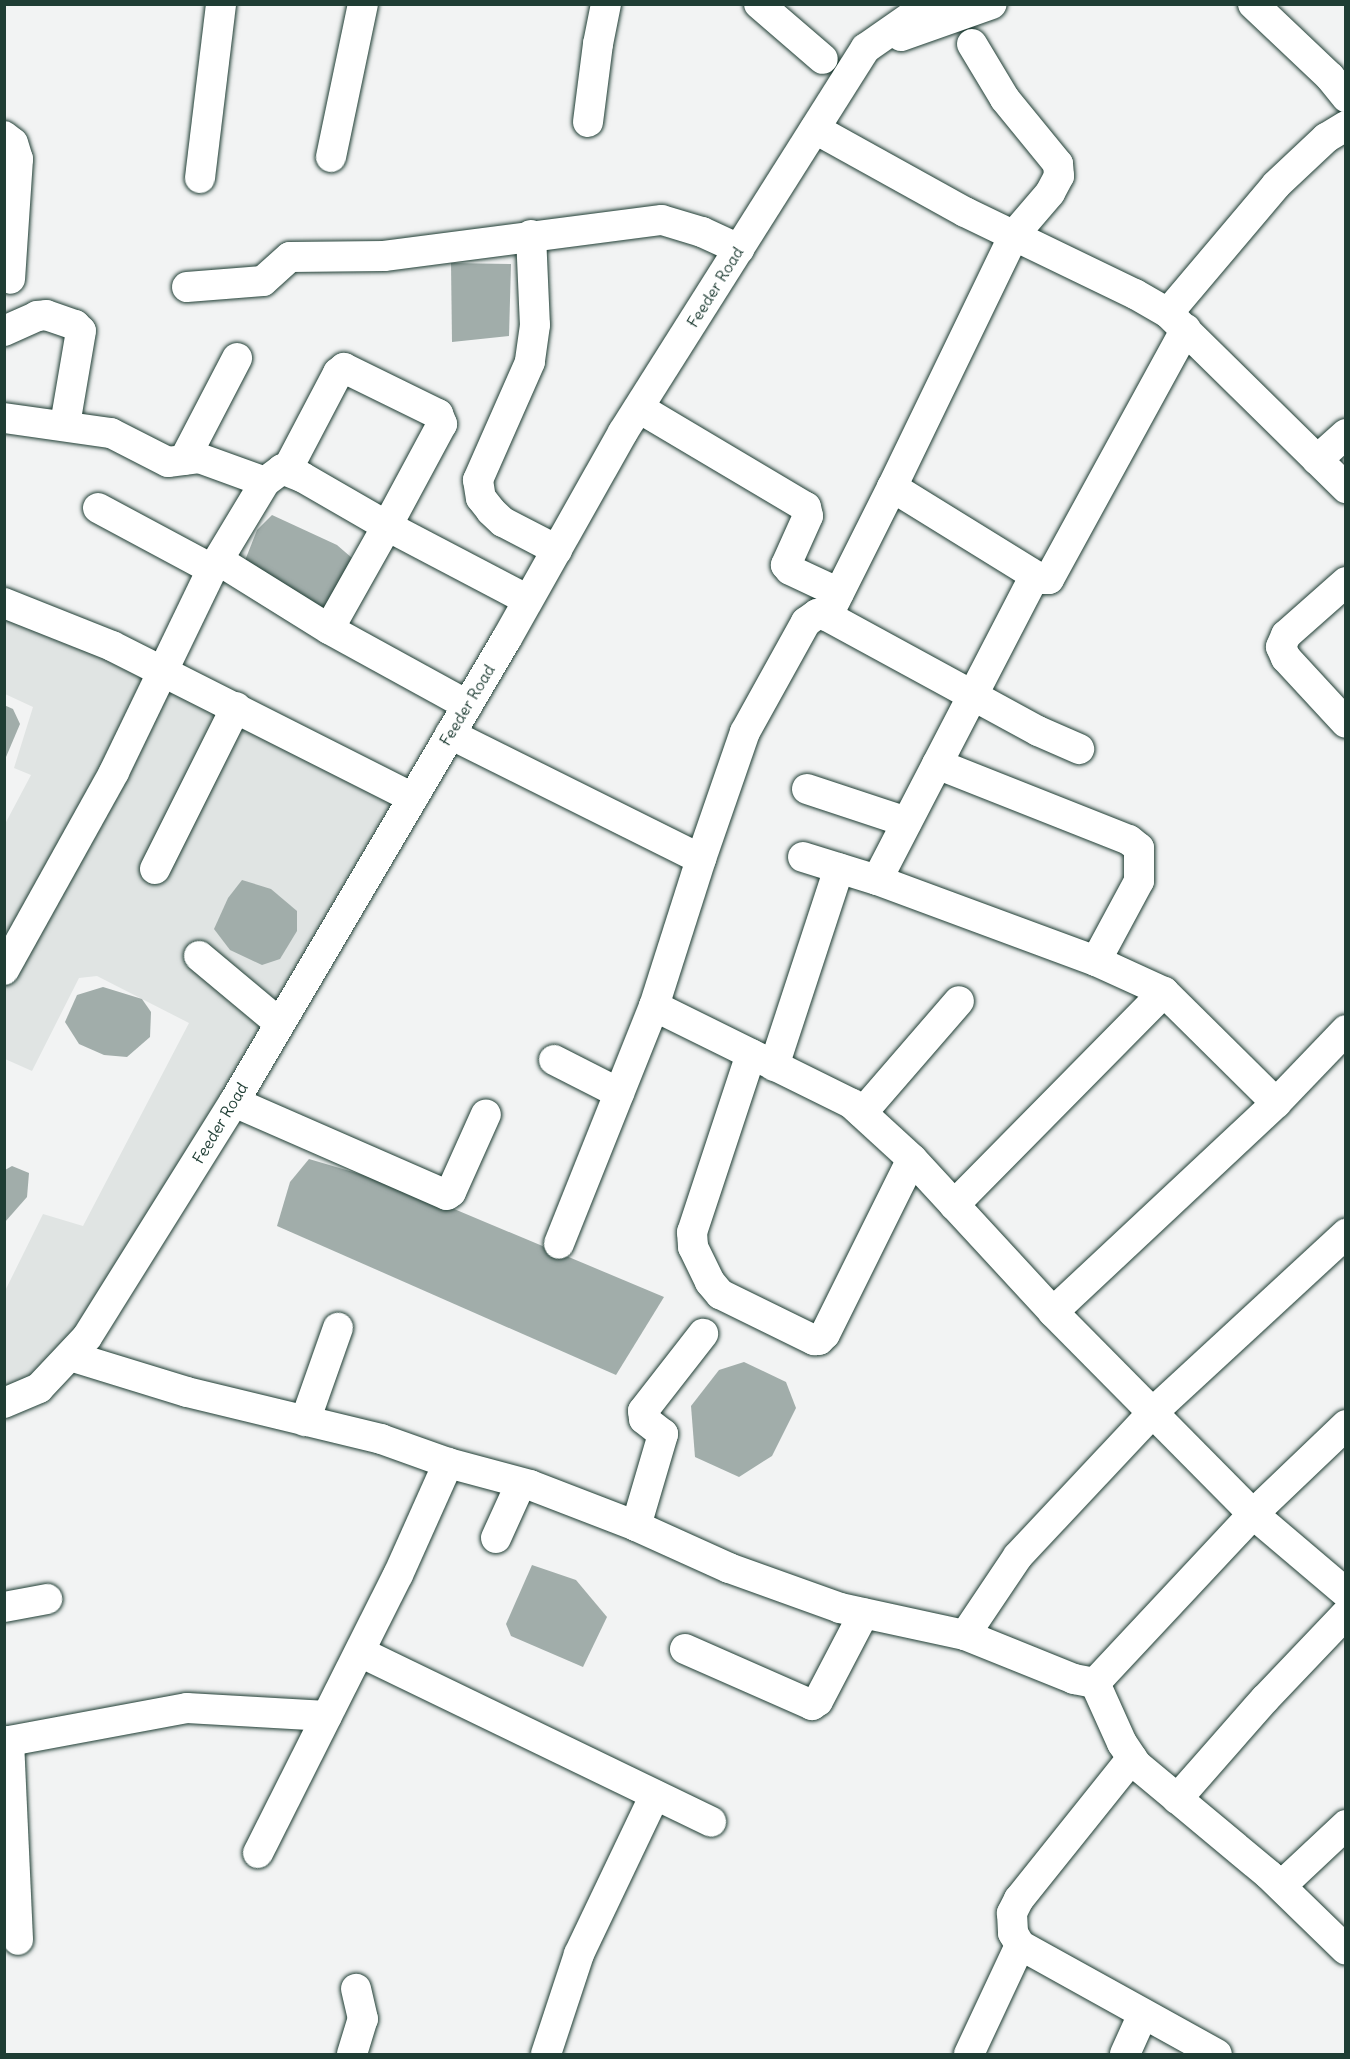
<!DOCTYPE html>
<html>
<head>
<meta charset="utf-8">
<style>
	body { margin:0 }
	#map { position:relative; width:1350px; height:2059px; overflow:hidden; background:#f2f3f3; font-family:Delius,sans-serif }
	div>[style] { position:absolute }
	.built>* { inset:0; background:#e0e4e3 }
	.water>* { inset:0; background:#a1adaa }
	.roads { filter:drop-shadow(0 0 2px #1f3d34) drop-shadow(0 0 2px #1f3d34) }
	.minor>* { height:30px; margin:-15px; padding:0 15px; transform-origin:15px; border-radius:15px; background:#fff }
	span { translate:-50% -50%; white-space:nowrap; text-align:center; line-height:1.15; -webkit-text-stroke:4.5px #fff; paint-order:stroke }
	.street-label { font-size:16px; color:#1f3d34 }
	.frame { position:absolute; inset:0; border:6px solid #1f3d34; pointer-events:none }
</style>
</head>
<body>
<div id="map">
	<div class="built">
		<i style="clip-path:polygon(5px 610px,402px 802px,80px 1336px,35px 1382px,5px 1394px,4px 1293px,43px 1214px,83px 1226px,189px 1023px,97px 976px,79px 978px,32px 1071px,5px 1059px,5px 824px,31px 775px,14px 768px,33px 707px,5px 694px)"></i>
	</div>
	<div class="water">
		<i style="clip-path:polygon(451px 263px,511px 264px,509px 336px,452px 342px)"></i>
		<i style="clip-path:polygon(272px 515px,337px 545px,352px 558px,340px 593px,321px 619px,237px 581px,257px 530px)"></i>
		<i style="clip-path:polygon(4px 705px,13px 709px,20px 724px,6px 757px)"></i>
		<i style="clip-path:polygon(242px 880px,271px 889px,297px 911px,297px 931px,280px 959px,262px 965px,230px 950px,214px 929px,228px 898px)"></i>
		<i style="clip-path:polygon(103px 987px,142px 999px,151px 1012px,150px 1037px,127px 1057px,104px 1055px,79px 1044px,65px 1022px,77px 995px)"></i>
		<i style="clip-path:polygon(309px 1159px,397px 1185px,664px 1297px,616px 1375px,277px 1226px,290px 1182px)"></i>
		<i style="clip-path:polygon(12px 1166px,29px 1173px,27px 1197px,5px 1222px,5px 1170px)"></i>
		<i style="clip-path:polygon(744px 1362px,786px 1382px,796px 1408px,772px 1456px,739px 1477px,695px 1457px,691px 1406px,719px 1370px)"></i>
		<i style="clip-path:polygon(532px 1565px,576px 1580px,607px 1617px,583px 1667px,511px 1636px,506px 1624px)"></i>
	</div>
	<div class="roads">
		<div class="minor">
			<i style="left:759px;top:4px;width:84px;rotate:40.7deg"></i>
			<i style="left:1253px;top:4px;width:106px;rotate:43.5deg"></i>
			<i style="left:1330px;top:77px;width:26px;rotate:51deg"></i>
			<i style="left:901px;top:36px;width:96px;rotate:-19.4deg"></i>
			<i style="left:972px;top:44px;width:64px;rotate:59deg"></i>
			<i style="left:1005px;top:99px;width:84px;rotate:50.8deg"></i>
			<i style="left:1058px;top:164px;width:12px;rotate:85deg"></i>
			<i style="left:1059px;top:176px;width:19px;rotate:118deg"></i>
			<i style="left:1050px;top:193px;width:55px;rotate:130.6deg"></i>
			<i style="left:1014px;top:235px;width:280px;rotate:115.8deg"></i>
			<i style="left:892px;top:487px;width:175px;rotate:31.7deg"></i>
			<i style="left:1041px;top:579px;width:8px"></i>
			<i style="left:1049px;top:579px;width:285px;rotate:-61.3deg"></i>
			<i style="left:588px;top:122px;width:79px;rotate:-82.7deg"></i>
			<i style="left:598px;top:44px;width:41px;rotate:-78.7deg"></i>
			<i style="left:815px;top:129px;width:171px;rotate:29deg"></i>
			<i style="left:965px;top:212px;width:189px;rotate:25.8deg"></i>
			<i style="left:1135px;top:294px;width:38px;rotate:30deg"></i>
			<i style="left:1168px;top:313px;width:250px;rotate:44.5deg"></i>
			<i style="left:4px;top:136px;width:11px;rotate:38deg"></i>
			<i style="left:13px;top:143px;width:17px;rotate:73deg"></i>
			<i style="left:18px;top:159px;width:120px;rotate:93.8deg"></i>
			<i style="left:331px;top:157px;width:156px;rotate:-78.2deg"></i>
			<i style="left:200px;top:178px;width:175px;rotate:-83.1deg"></i>
			<i style="left:531px;top:235px;width:90px;rotate:87.5deg"></i>
			<i style="left:535px;top:325px;width:37px;rotate:98deg"></i>
			<i style="left:530px;top:362px;width:129px;rotate:113.8deg"></i>
			<i style="left:478px;top:480px;width:18px;rotate:81deg"></i>
			<i style="left:481px;top:498px;width:16px;rotate:52deg"></i>
			<i style="left:491px;top:511px;width:16px;rotate:43deg"></i>
			<i style="left:503px;top:522px;width:61px;rotate:27.4deg"></i>
			<i style="left:187px;top:287px;width:76px;rotate:-4.5deg"></i>
			<i style="left:263px;top:281px;width:36px;rotate:-42deg"></i>
			<i style="left:290px;top:257px;width:94px;rotate:-0.6deg"></i>
			<i style="left:384px;top:256px;width:280px;rotate:-7.4deg"></i>
			<i style="left:662px;top:220px;width:42px;rotate:16.7deg"></i>
			<i style="left:702px;top:232px;width:41px;rotate:24.7deg"></i>
			<i style="left:1168px;top:313px;width:167px;rotate:-49.8deg"></i>
			<i style="left:1276px;top:185px;width:69px;rotate:-43.2deg"></i>
			<i style="left:1326px;top:138px;width:23px;rotate:-31deg"></i>
			<i style="left:4px;top:331px;width:36px;rotate:-24deg"></i>
			<i style="left:37px;top:316px;width:9px;rotate:-6deg"></i>
			<i style="left:46px;top:315px;width:31px;rotate:19deg"></i>
			<i style="left:75px;top:325px;width:8px;rotate:45deg"></i>
			<i style="left:81px;top:331px;width:95px;rotate:99.7deg"></i>
			<i style="left:639px;top:408px;width:194px;rotate:30.7deg"></i>
			<i style="left:806px;top:507px;width:9px;rotate:77deg"></i>
			<i style="left:808px;top:516px;width:54px;rotate:114.2deg"></i>
			<i style="left:786px;top:565px;width:6px;rotate:51deg"></i>
			<i style="left:790px;top:570px;width:54px;rotate:25.1deg"></i>
			<i style="left:4px;top:418px;width:108px;rotate:8deg"></i>
			<i style="left:111px;top:433px;width:64px;rotate:27deg"></i>
			<i style="left:168px;top:462px;width:31px;rotate:-7deg"></i>
			<i style="left:199px;top:458px;width:70px;rotate:20deg"></i>
			<i style="left:184px;top:460px;width:115px;rotate:-62.5deg"></i>
			<i style="left:1317px;top:460px;width:39px;rotate:-42deg"></i>
			<i style="left:287px;top:470px;width:110px;rotate:-62.3deg"></i>
			<i style="left:338px;top:373px;width:8px;rotate:-40deg"></i>
			<i style="left:344px;top:368px;width:105px;rotate:26.1deg"></i>
			<i style="left:438px;top:414px;width:11px;rotate:68deg"></i>
			<i style="left:442px;top:424px;width:116px;rotate:118.3deg"></i>
			<i style="left:387px;top:526px;width:159px;rotate:27.7deg"></i>
			<i style="left:98px;top:508px;width:129px;rotate:28.2deg"></i>
			<i style="left:212px;top:569px;width:11px;rotate:-56deg"></i>
			<i style="left:218px;top:560px;width:131px;rotate:31.9deg"></i>
			<i style="left:329px;top:629px;width:158px;rotate:28.8deg"></i>
			<i style="left:218px;top:560px;width:91px;rotate:-58.9deg"></i>
			<i style="left:265px;top:482px;width:21px;rotate:-37deg"></i>
			<i style="left:282px;top:469px;width:22px;rotate:22deg"></i>
			<i style="left:302px;top:477px;width:98px;rotate:30deg"></i>
			<i style="left:387px;top:526px;width:118px;rotate:119.4deg"></i>
			<i style="left:1346px;top:582px;width:80px;rotate:138.5deg"></i>
			<i style="left:1286px;top:635px;width:13px;rotate:113deg"></i>
			<i style="left:1281px;top:647px;width:12px;rotate:66deg"></i>
			<i style="left:1286px;top:658px;width:88px;rotate:47.3deg"></i>
			<i style="left:4px;top:603px;width:116px;rotate:21.7deg"></i>
			<i style="left:112px;top:646px;width:337px;rotate:26.8deg"></i>
			<i style="left:830px;top:611px;width:139px;rotate:-63.4deg"></i>
			<i style="left:450px;top:734px;width:280px;rotate:26.5deg"></i>
			<i style="left:701px;top:859px;width:154px;rotate:107.7deg"></i>
			<i style="left:654px;top:1006px;width:256px;rotate:111.8deg"></i>
			<i style="left:937px;top:764px;width:206px;rotate:21.6deg"></i>
			<i style="left:1129px;top:840px;width:13px;rotate:39deg"></i>
			<i style="left:1139px;top:848px;width:33px;rotate:90deg"></i>
			<i style="left:1139px;top:881px;width:91px;rotate:118.3deg"></i>
			<i style="left:807px;top:789px;width:105px;rotate:18.3deg"></i>
			<i style="left:803px;top:857px;width:77px;rotate:17.3deg"></i>
			<i style="left:877px;top:880px;width:233px;rotate:20.3deg"></i>
			<i style="left:1096px;top:961px;width:75px;rotate:24.5deg"></i>
			<i style="left:1164px;top:992px;width:158px;rotate:44.7deg"></i>
			<i style="left:701px;top:859px;width:134px;rotate:-70.9deg"></i>
			<i style="left:745px;top:732px;width:126px;rotate:-61deg"></i>
			<i style="left:806px;top:622px;width:14px;rotate:-36deg"></i>
			<i style="left:817px;top:614px;width:10px;rotate:11deg"></i>
			<i style="left:827px;top:616px;width:240px;rotate:28.6deg"></i>
			<i style="left:1038px;top:731px;width:45px;rotate:23.7deg"></i>
			<i style="left:155px;top:869px;width:181px;rotate:-63.4deg"></i>
			<i style="left:877px;top:880px;width:343px;rotate:-62.6deg"></i>
			<i style="left:199px;top:956px;width:104px;rotate:39.9deg"></i>
			<i style="left:4px;top:970px;width:227px;rotate:-60.9deg"></i>
			<i style="left:114px;top:772px;width:225px;rotate:-64.2deg"></i>
			<i style="left:654px;top:1006px;width:221px;rotate:26.3deg"></i>
			<i style="left:852px;top:1104px;width:81px;rotate:42.5deg"></i>
			<i style="left:912px;top:1159px;width:208px;rotate:47.3deg"></i>
			<i style="left:1053px;top:1312px;width:284px;rotate:45.3deg"></i>
			<i style="left:1253px;top:1514px;width:122px;rotate:40.3deg"></i>
			<i style="left:751px;top:1054px;width:188px;rotate:108.3deg"></i>
			<i style="left:692px;top:1232px;width:15px;rotate:86deg"></i>
			<i style="left:693px;top:1247px;width:39px;rotate:64deg"></i>
			<i style="left:710px;top:1282px;width:16px;rotate:50deg"></i>
			<i style="left:720px;top:1294px;width:105px;rotate:26.1deg"></i>
			<i style="left:814px;top:1340px;width:5px"></i>
			<i style="left:819px;top:1340px;width:8px;rotate:-45deg"></i>
			<i style="left:825px;top:1334px;width:195px;rotate:-63.6deg"></i>
			<i style="left:554px;top:1060px;width:73px;rotate:26.9deg"></i>
			<i style="left:774px;top:1066px;width:208px;rotate:-71.8deg"></i>
			<i style="left:234px;top:1102px;width:232px;rotate:23.6deg"></i>
			<i style="left:447px;top:1195px;width:5px;rotate:-37deg"></i>
			<i style="left:451px;top:1192px;width:85px;rotate:-65.8deg"></i>
			<i style="left:862px;top:1113px;width:148px;rotate:-49.1deg"></i>
			<i style="left:954px;top:1205px;width:299px;rotate:-45.4deg"></i>
			<i style="left:1053px;top:1312px;width:306px;rotate:-43.1deg"></i>
			<i style="left:1276px;top:1103px;width:101px;rotate:-46.2deg"></i>
			<i style="left:70px;top:1356px;width:122px;rotate:17.1deg"></i>
			<i style="left:187px;top:1392px;width:200px;rotate:13.6deg"></i>
			<i style="left:381px;top:1439px;width:71px;rotate:19.7deg"></i>
			<i style="left:448px;top:1463px;width:85px;rotate:15deg"></i>
			<i style="left:530px;top:1485px;width:114px;rotate:21.1deg"></i>
			<i style="left:636px;top:1526px;width:102px;rotate:24.3deg"></i>
			<i style="left:729px;top:1568px;width:118px;rotate:19.8deg"></i>
			<i style="left:840px;top:1608px;width:128px;rotate:12.2deg"></i>
			<i style="left:965px;top:1635px;width:118px;rotate:22deg"></i>
			<i style="left:1074px;top:1679px;width:21px;rotate:11deg"></i>
			<i style="left:1095px;top:1683px;width:231px;rotate:-46.9deg"></i>
			<i style="left:1253px;top:1514px;width:129px;rotate:-43.7deg"></i>
			<i style="left:4px;top:1403px;width:38px;rotate:-23deg"></i>
			<i style="left:39px;top:1388px;width:70px;rotate:-46.7deg"></i>
			<i style="left:87px;top:1337px;width:277px;rotate:-58deg"></i>
			<i style="left:234px;top:1102px;width:538px;rotate:-59.53deg"></i>
			<i style="left:507px;top:638px;width:236px;rotate:-60.6deg"></i>
			<i style="left:623px;top:432px;width:454px;rotate:-57.7deg"></i>
			<i style="left:866px;top:48px;width:77px;rotate:-34.9deg"></i>
			<i style="left:305px;top:1421px;width:99px;rotate:-70.5deg"></i>
			<i style="left:636px;top:1526px;width:96px;rotate:-73.6deg"></i>
			<i style="left:663px;top:1434px;width:24px;rotate:-142deg"></i>
			<i style="left:644px;top:1419px;width:8px;rotate:-97deg"></i>
			<i style="left:643px;top:1411px;width:98px;rotate:-52.1deg"></i>
			<i style="left:496px;top:1538px;width:60px;rotate:-65.6deg"></i>
			<i style="left:4px;top:1607px;width:44px;rotate:-10.5deg"></i>
			<i style="left:965px;top:1635px;width:95px;rotate:-56.1deg"></i>
			<i style="left:1018px;top:1556px;width:197px;rotate:-46.8deg"></i>
			<i style="left:1153px;top:1412px;width:263px;rotate:-42.7deg"></i>
			<i style="left:685px;top:1649px;width:139px;rotate:23.8deg"></i>
			<i style="left:812px;top:1705px;width:7px;rotate:-34deg"></i>
			<i style="left:818px;top:1701px;width:99px;rotate:-62.4deg"></i>
			<i style="left:360px;top:1652px;width:390px;rotate:25.8deg"></i>
			<i style="left:1095px;top:1683px;width:66px;rotate:65.8deg"></i>
			<i style="left:1122px;top:1743px;width:27px;rotate:56deg"></i>
			<i style="left:1137px;top:1765px;width:172px;rotate:39.8deg"></i>
			<i style="left:1269px;top:1875px;width:107px;rotate:44.2deg"></i>
			<i style="left:9px;top:1741px;width:199px;rotate:87.4deg"></i>
			<i style="left:4px;top:1742px;width:186px;rotate:-10.5deg"></i>
			<i style="left:187px;top:1708px;width:140px;rotate:3.3deg"></i>
			<i style="left:1132px;top:1758px;width:181px;rotate:128.7deg"></i>
			<i style="left:1019px;top:1899px;width:16px;rotate:117deg"></i>
			<i style="left:1012px;top:1913px;width:20px;rotate:87deg"></i>
			<i style="left:1013px;top:1933px;width:14px;rotate:60deg"></i>
			<i style="left:1020px;top:1945px;width:225px;rotate:29deg"></i>
			<i style="left:1177px;top:1799px;width:133px;rotate:-48.7deg"></i>
			<i style="left:1265px;top:1699px;width:117px;rotate:-46.4deg"></i>
			<i style="left:258px;top:1853px;width:311px;rotate:-63.3deg"></i>
			<i style="left:398px;top:1575px;width:123px;rotate:-65.9deg"></i>
			<i style="left:1281px;top:1886px;width:89px;rotate:-43.2deg"></i>
			<i style="left:352px;top:2054px;width:37px;rotate:-73deg"></i>
			<i style="left:363px;top:2019px;width:31px;rotate:-103deg"></i>
			<i style="left:546px;top:2054px;width:105px;rotate:-71.7deg"></i>
			<i style="left:579px;top:1954px;width:176px;rotate:-64.5deg"></i>
			<i style="left:969px;top:2054px;width:120px;rotate:-64.9deg"></i>
			<i style="left:1125px;top:2054px;width:44px;rotate:-65.8deg"></i>
		</div>
	</div>
	<div class="street-label">
		<span style="left:715px;top:287px;rotate:-58deg">Feeder Road</span>
		<span style="left:467px;top:705px;rotate:-59deg">Feeder Road</span>
		<span style="left:220px;top:1123px;rotate:-59deg">Feeder Road</span>
	</div>
	<div class="frame"></div>
</div>
</body>
</html>
